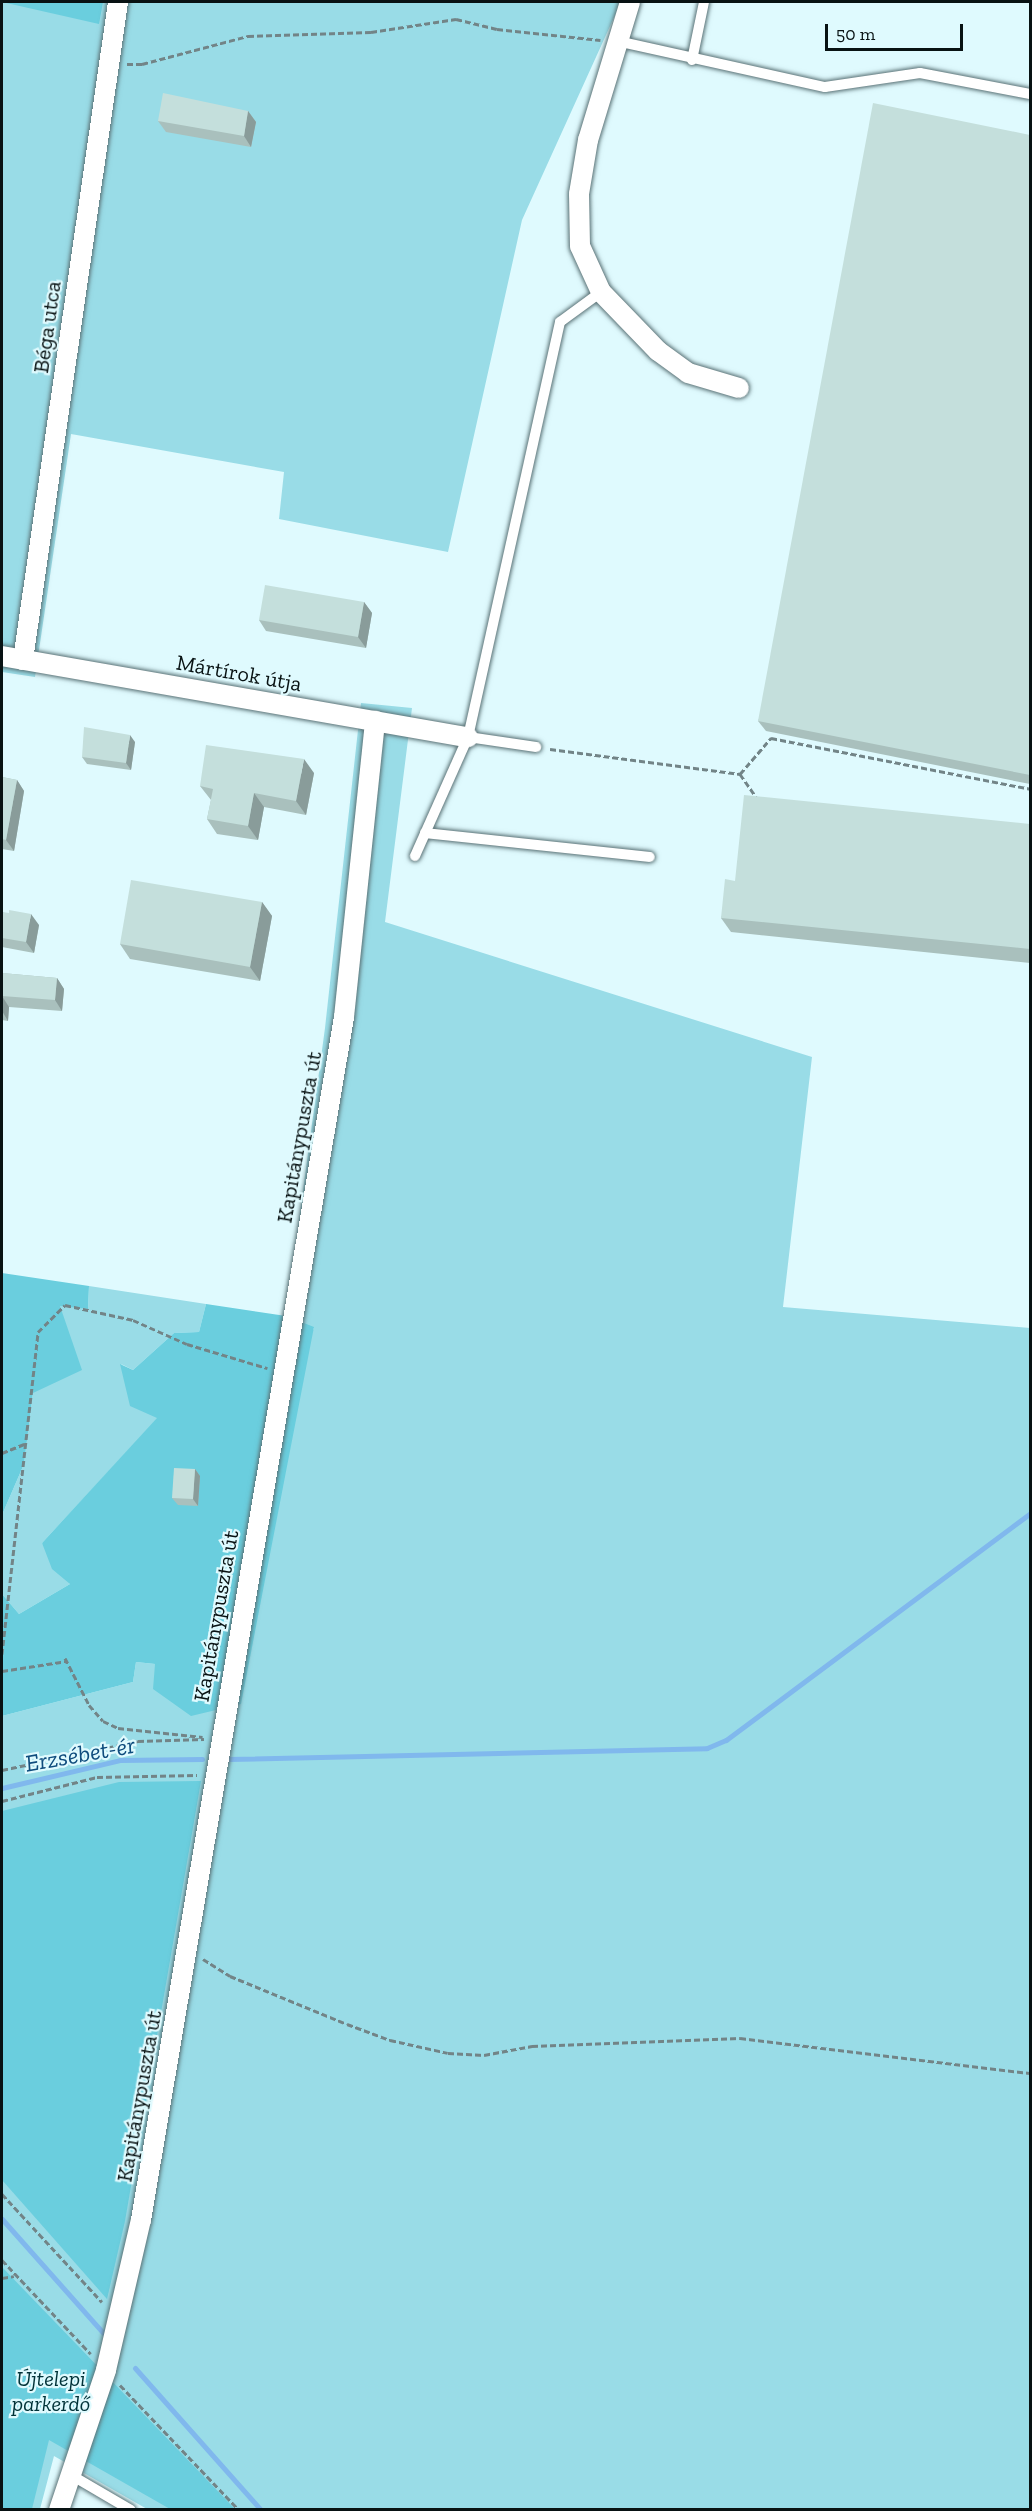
<!DOCTYPE html>
<html>
<head>
<meta charset="utf-8">
<style>
	body { margin:0 }
	#map { position:relative; width:1032px; height:2511px; overflow:hidden; background:#dffafe; font-family:"Zilla Slab",serif }
	div>[style] { position:absolute }
	.green>* { inset:0; background:#99dce7 }
	.forest>* { inset:0; background:#6acede }
	.stream>* { height:5px; margin:-2.5px; padding:0 2.5px; transform-origin:2.5px; border-radius:2.5px; background:#80b8ed }
	.path>* { height:3px; margin-top:-1.5px; transform-origin:0; background:repeating-linear-gradient(90deg,#728487 0 6px,transparent 0 9px) }
	.roads { filter:drop-shadow(0 0 2px #5a7276) drop-shadow(0 0 2px #5a7276) }
	.service>* { height:10px; margin:-5px; padding:0 5px; transform-origin:5px; border-radius:5px; background:#fff }
	.minor>* { height:20px; margin:-10px; padding:0 10px; transform-origin:10px; border-radius:10px; background:#fff }
	.wall>* { inset:0; background:#a9c0bd }
	.shaded-wall>* { inset:0; background:#899c9a }
	.building>* { inset:0; background:#c4dfdc }
	span { translate:-50% -50%; white-space:nowrap; text-align:center; line-height:1.15; -webkit-text-stroke:4.5px #dffafe; paint-order:stroke }
	.street-label { font-size:22px; color:#081213 }
	.park-label { font-size:22px; color:#003238; font-style:italic }
	.water-label { font-size:24px; color:#0e4c7d; font-style:italic }
	.frame { position:absolute; inset:0; border:3px solid #081213; pointer-events:none }
	.scale { position:absolute; left:825px; top:24px; width:138px; height:27px; box-sizing:border-box; border:3px solid #081213; border-top:0; padding-left:8px; font-size:18px; line-height:21px; white-space:nowrap; color:#081213; -webkit-text-stroke:4px #dffafe; paint-order:stroke }
</style>
</head>
<body>
<div id="map">
	<div class="green">
		<i style="clip-path:polygon(2px 2px,621px 2px,522px 220px,448px 552px,279px 519px,284px 472px,71px 434px,35px 677px,2px 672px)"></i>
		<i style="clip-path:polygon(361px 703px,412px 708px,385px 922px,812px 1057px,783px 1307px,1030px 1328px,1030px 2509px,147px 2509px,54px 2456px,40px 2509px,2px 2510px,2px 1716px,133px 1682px,136px 1662px,155px 1664px,314px 1328px,286px 1316px,325px 1028px)"></i>
		<i style="clip-path:polygon(89px 1286px,206px 1304px,199px 1332px,174px 1333px,133px 1370px,121px 1364px,158px 1418px,42px 1543px,70px 1584px,19px 1614px,2px 1594px,2px 1515px,24px 1464px,33px 1393px,60px 1305px,88px 1309px)"></i>
	</div>
	<div class="forest">
		<i style="clip-path:polygon(2px 2px,103px 2px,99px 24px)"></i>
		<i style="clip-path:polygon(2px 1273px,89px 1286px,88px 1309px,60px 1306px,82px 1370px,33px 1393px,24px 1464px,2px 1515px)"></i>
		<i style="clip-path:polygon(206px 1304px,286px 1316px,314px 1327px,241px 1704px,191px 1716px,153px 1689px,155px 1664px,136px 1662px,133px 1682px,2px 1716px,2px 1594px,19px 1614px,70px 1584px,52px 1569px,42px 1543px,157px 1418px,130px 1406px,120px 1364px,133px 1370px,174px 1333px,199px 1332px)"></i>
		<i style="clip-path:polygon(201px 1781px,125px 2221px,107px 2299px,2px 2180px,2px 1811px,119px 1782px)"></i>
		<i style="clip-path:polygon(2px 2267px,235px 2509px,170px 2509px,49px 2440px,32px 2509px,2px 2509px)"></i>
	</div>
	<div class="stream">
		<i style="left:229px;top:1759px;width:478px;rotate:-1.3deg"></i>
		<i style="left:707px;top:1748px;width:21px;rotate:-23deg"></i>
		<i style="left:726px;top:1740px;width:379px;rotate:-36.7deg"></i>
		<i style="left:2px;top:1788px;width:121px;rotate:-13.3deg"></i>
		<i style="left:120px;top:1760px;width:82px;rotate:-0.7deg"></i>
		<i style="left:2px;top:2219px;width:155px;rotate:48.4deg"></i>
		<i style="left:135px;top:2368px;width:190px;rotate:48.4deg"></i>
	</div>
	<div class="path">
		<i style="left:127px;top:64px;width:15px"></i>
		<i style="left:142px;top:64px;width:110px;rotate:-14.8deg"></i>
		<i style="left:248px;top:36px;width:123px;rotate:-1.9deg"></i>
		<i style="left:371px;top:32px;width:86px;rotate:-8.7deg"></i>
		<i style="left:456px;top:19px;width:42px;rotate:13.7deg"></i>
		<i style="left:497px;top:29px;width:104px;rotate:6.1deg"></i>
		<i style="left:550px;top:749px;width:192px;rotate:7.5deg"></i>
		<i style="left:740px;top:774px;width:48px;rotate:-49.3deg"></i>
		<i style="left:771px;top:738px;width:264px;rotate:11.1deg"></i>
		<i style="left:740px;top:774px;width:28px;rotate:55deg"></i>
		<i style="left:2px;top:1453px;width:24px;rotate:-22deg"></i>
		<i style="left:2px;top:1654px;width:324px;rotate:-83.6deg"></i>
		<i style="left:38px;top:1332px;width:38px;rotate:-45deg"></i>
		<i style="left:65px;top:1305px;width:70px;rotate:12.4deg"></i>
		<i style="left:133px;top:1320px;width:59px;rotate:24deg"></i>
		<i style="left:187px;top:1344px;width:84px;rotate:16.7deg"></i>
		<i style="left:65px;top:1658px;width:53px;rotate:62.9deg"></i>
		<i style="left:89px;top:1705px;width:21px;rotate:49deg"></i>
		<i style="left:103px;top:1721px;width:17px;rotate:25deg"></i>
		<i style="left:118px;top:1728px;width:85px;rotate:6deg"></i>
		<i style="left:2px;top:1671px;width:66px;rotate:-8.7deg"></i>
		<i style="left:2px;top:1770px;width:139px;rotate:-12deg"></i>
		<i style="left:138px;top:1741px;width:66px;rotate:-1.7deg"></i>
		<i style="left:2px;top:1801px;width:98px;rotate:-14.2deg"></i>
		<i style="left:97px;top:1777px;width:100px;rotate:-1.1deg"></i>
		<i style="left:203px;top:1959px;width:32px;rotate:32deg"></i>
		<i style="left:230px;top:1976px;width:126px;rotate:22.3deg"></i>
		<i style="left:347px;top:2024px;width:46px;rotate:20.4deg"></i>
		<i style="left:390px;top:2040px;width:59px;rotate:12.6deg"></i>
		<i style="left:448px;top:2053px;width:36px;rotate:3deg"></i>
		<i style="left:484px;top:2055px;width:49px;rotate:-10.6deg"></i>
		<i style="left:532px;top:2046px;width:208px;rotate:-2.2deg"></i>
		<i style="left:740px;top:2038px;width:292px;rotate:6.9deg"></i>
		<i style="left:2px;top:2194px;width:147px;rotate:47.2deg"></i>
		<i style="left:2px;top:2260px;width:129px;rotate:46.6deg"></i>
		<i style="left:2px;top:2278px;width:12px;rotate:-9deg"></i>
		<i style="left:120px;top:2385px;width:173px;rotate:46.4deg"></i>
	</div>
	<div class="roads">
		<div class="service">
			<i style="left:617px;top:41px;width:213px;rotate:12.5deg"></i>
			<i style="left:825px;top:87px;width:96px;rotate:-8.4deg"></i>
			<i style="left:920px;top:73px;width:112px;rotate:10.8deg"></i>
			<i style="left:692px;top:60px;width:59px;rotate:-78.3deg"></i>
			<i style="left:468px;top:737px;width:69px;rotate:8.4deg"></i>
			<i style="left:425px;top:833px;width:226px;rotate:6.1deg"></i>
			<i style="left:415px;top:856px;width:130px;rotate:-66deg"></i>
			<i style="left:468px;top:737px;width:425px;rotate:-77.5deg"></i>
			<i style="left:560px;top:322px;width:51px;rotate:-36.2deg"></i>
			<i style="left:71px;top:2475px;width:69px;rotate:30.3deg"></i>
		</div>
		<div class="minor">
			<i style="left:630px;top:2px;width:144px;rotate:106.9deg"></i>
			<i style="left:588px;top:140px;width:55px;rotate:99.5deg"></i>
			<i style="left:579px;top:194px;width:52px;rotate:88.9deg"></i>
			<i style="left:580px;top:246px;width:51px;rotate:65.5deg"></i>
			<i style="left:601px;top:292px;width:82px;rotate:46deg"></i>
			<i style="left:658px;top:351px;width:37px;rotate:36deg"></i>
			<i style="left:688px;top:373px;width:53px;rotate:16.4deg"></i>
			<i style="left:2px;top:656px;width:473px;rotate:9.9deg"></i>
			<i style="left:23px;top:660px;width:665px;rotate:-81.78deg"></i>
			<i style="left:59px;top:2510px;width:148px;rotate:-71.4deg"></i>
			<i style="left:106px;top:2370px;width:154px;rotate:-76.9deg"></i>
			<i style="left:141px;top:2220px;width:1220px;rotate:-80.42deg"></i>
			<i style="left:344px;top:1017px;width:298px;rotate:-84deg"></i>
		</div>
	</div>
	<div class="wall">
		<i style="clip-path:polygon(248px 111px,256px 122px,251px 147px,166px 132px,158px 121px)"></i>
		<i style="clip-path:polygon(1030px 135px,1030px 784px,766px 731px,758px 721px)"></i>
		<i style="clip-path:polygon(364px 602px,372px 613px,366px 648px,266px 631px,259px 620px)"></i>
		<i style="clip-path:polygon(135px 742px,131px 770px,87px 764px,82px 757px)"></i>
		<i style="clip-path:polygon(314px 773px,306px 815px,264px 807px,258px 840px,217px 834px,207px 819px,211px 800px,200px 786px)"></i>
		<i style="clip-path:polygon(2px 777px,17px 780px,24px 791px,14px 851px,2px 849px)"></i>
		<i style="clip-path:polygon(1030px 824px,1030px 963px,731px 932px,721px 918px,735px 881px)"></i>
		<i style="clip-path:polygon(262px 902px,272px 916px,260px 981px,130px 959px,120px 944px)"></i>
		<i style="clip-path:polygon(2px 912px,39px 925px,34px 953px,2px 947px)"></i>
		<i style="clip-path:polygon(2px 973px,57px 978px,64px 989px,62px 1011px,9px 1007px,8px 1021px,2px 1020px)"></i>
		<i style="clip-path:polygon(195px 1469px,200px 1476px,198px 1506px,178px 1505px,172px 1498px)"></i>
	</div>
	<div class="shaded-wall">
		<i style="clip-path:polygon(248px 111px,256px 122px,251px 147px,244px 136px)"></i>
		<i style="clip-path:polygon(364px 602px,372px 613px,366px 648px,358px 637px)"></i>
		<i style="clip-path:polygon(130px 735px,135px 742px,131px 770px,126px 763px)"></i>
		<i style="clip-path:polygon(304px 759px,314px 773px,306px 815px,296px 801px)"></i>
		<i style="clip-path:polygon(17px 780px,24px 791px,14px 851px,6px 840px)"></i>
		<i style="clip-path:polygon(254px 793px,264px 807px,258px 840px,248px 826px)"></i>
		<i style="clip-path:polygon(262px 902px,272px 916px,260px 981px,250px 967px)"></i>
		<i style="clip-path:polygon(31px 914px,39px 925px,34px 953px,26px 942px)"></i>
		<i style="clip-path:polygon(57px 978px,64px 989px,62px 1011px,55px 1000px)"></i>
		<i style="clip-path:polygon(2px 996px,9px 1007px,8px 1021px,2px 1011px)"></i>
		<i style="clip-path:polygon(195px 1469px,200px 1476px,198px 1506px,193px 1499px)"></i>
	</div>
	<div class="building">
		<i style="clip-path:polygon(163px 93px,248px 111px,244px 136px,158px 121px)"></i>
		<i style="clip-path:polygon(873px 103px,1030px 135px,1030px 775px,758px 721px)"></i>
		<i style="clip-path:polygon(265px 585px,364px 602px,358px 637px,259px 620px)"></i>
		<i style="clip-path:polygon(84px 727px,130px 735px,126px 763px,82px 757px)"></i>
		<i style="clip-path:polygon(206px 745px,304px 759px,296px 801px,254px 793px,248px 826px,207px 819px,213px 789px,200px 786px)"></i>
		<i style="clip-path:polygon(2px 777px,17px 780px,6px 840px,2px 839px)"></i>
		<i style="clip-path:polygon(744px 795px,1030px 824px,1030px 949px,721px 918px,725px 879px,735px 881px)"></i>
		<i style="clip-path:polygon(131px 880px,262px 902px,250px 967px,120px 944px)"></i>
		<i style="clip-path:polygon(9px 910px,31px 914px,26px 942px,2px 938px,2px 912px,9px 913px)"></i>
		<i style="clip-path:polygon(2px 973px,57px 978px,55px 1000px,2px 996px,2px 997px)"></i>
		<i style="clip-path:polygon(174px 1468px,195px 1469px,193px 1499px,172px 1498px)"></i>
	</div>
	<div class="street-label">
		<span style="left:47px;top:327px;rotate:-82deg">Béga utca</span>
		<span style="left:239px;top:673px;rotate:10deg">Mártírok útja</span>
		<span style="left:299px;top:1137px;rotate:-80deg">Kapitánypuszta út</span>
		<span style="left:216px;top:1616px;rotate:-80deg">Kapitánypuszta út</span>
		<span style="left:139px;top:2096px;rotate:-80deg">Kapitánypuszta út</span>
	</div>
	<div class="park-label">
		<span style="left:51px;top:2391px">Újtelepi<br>parkerdő</span>
	</div>
	<div class="water-label">
		<span style="left:80px;top:1754px;rotate:-10deg">Erzsébet-ér</span>
	</div>
	<div class="frame"></div>
	<div class="scale">50 m</div>
</div>
</body>
</html>
